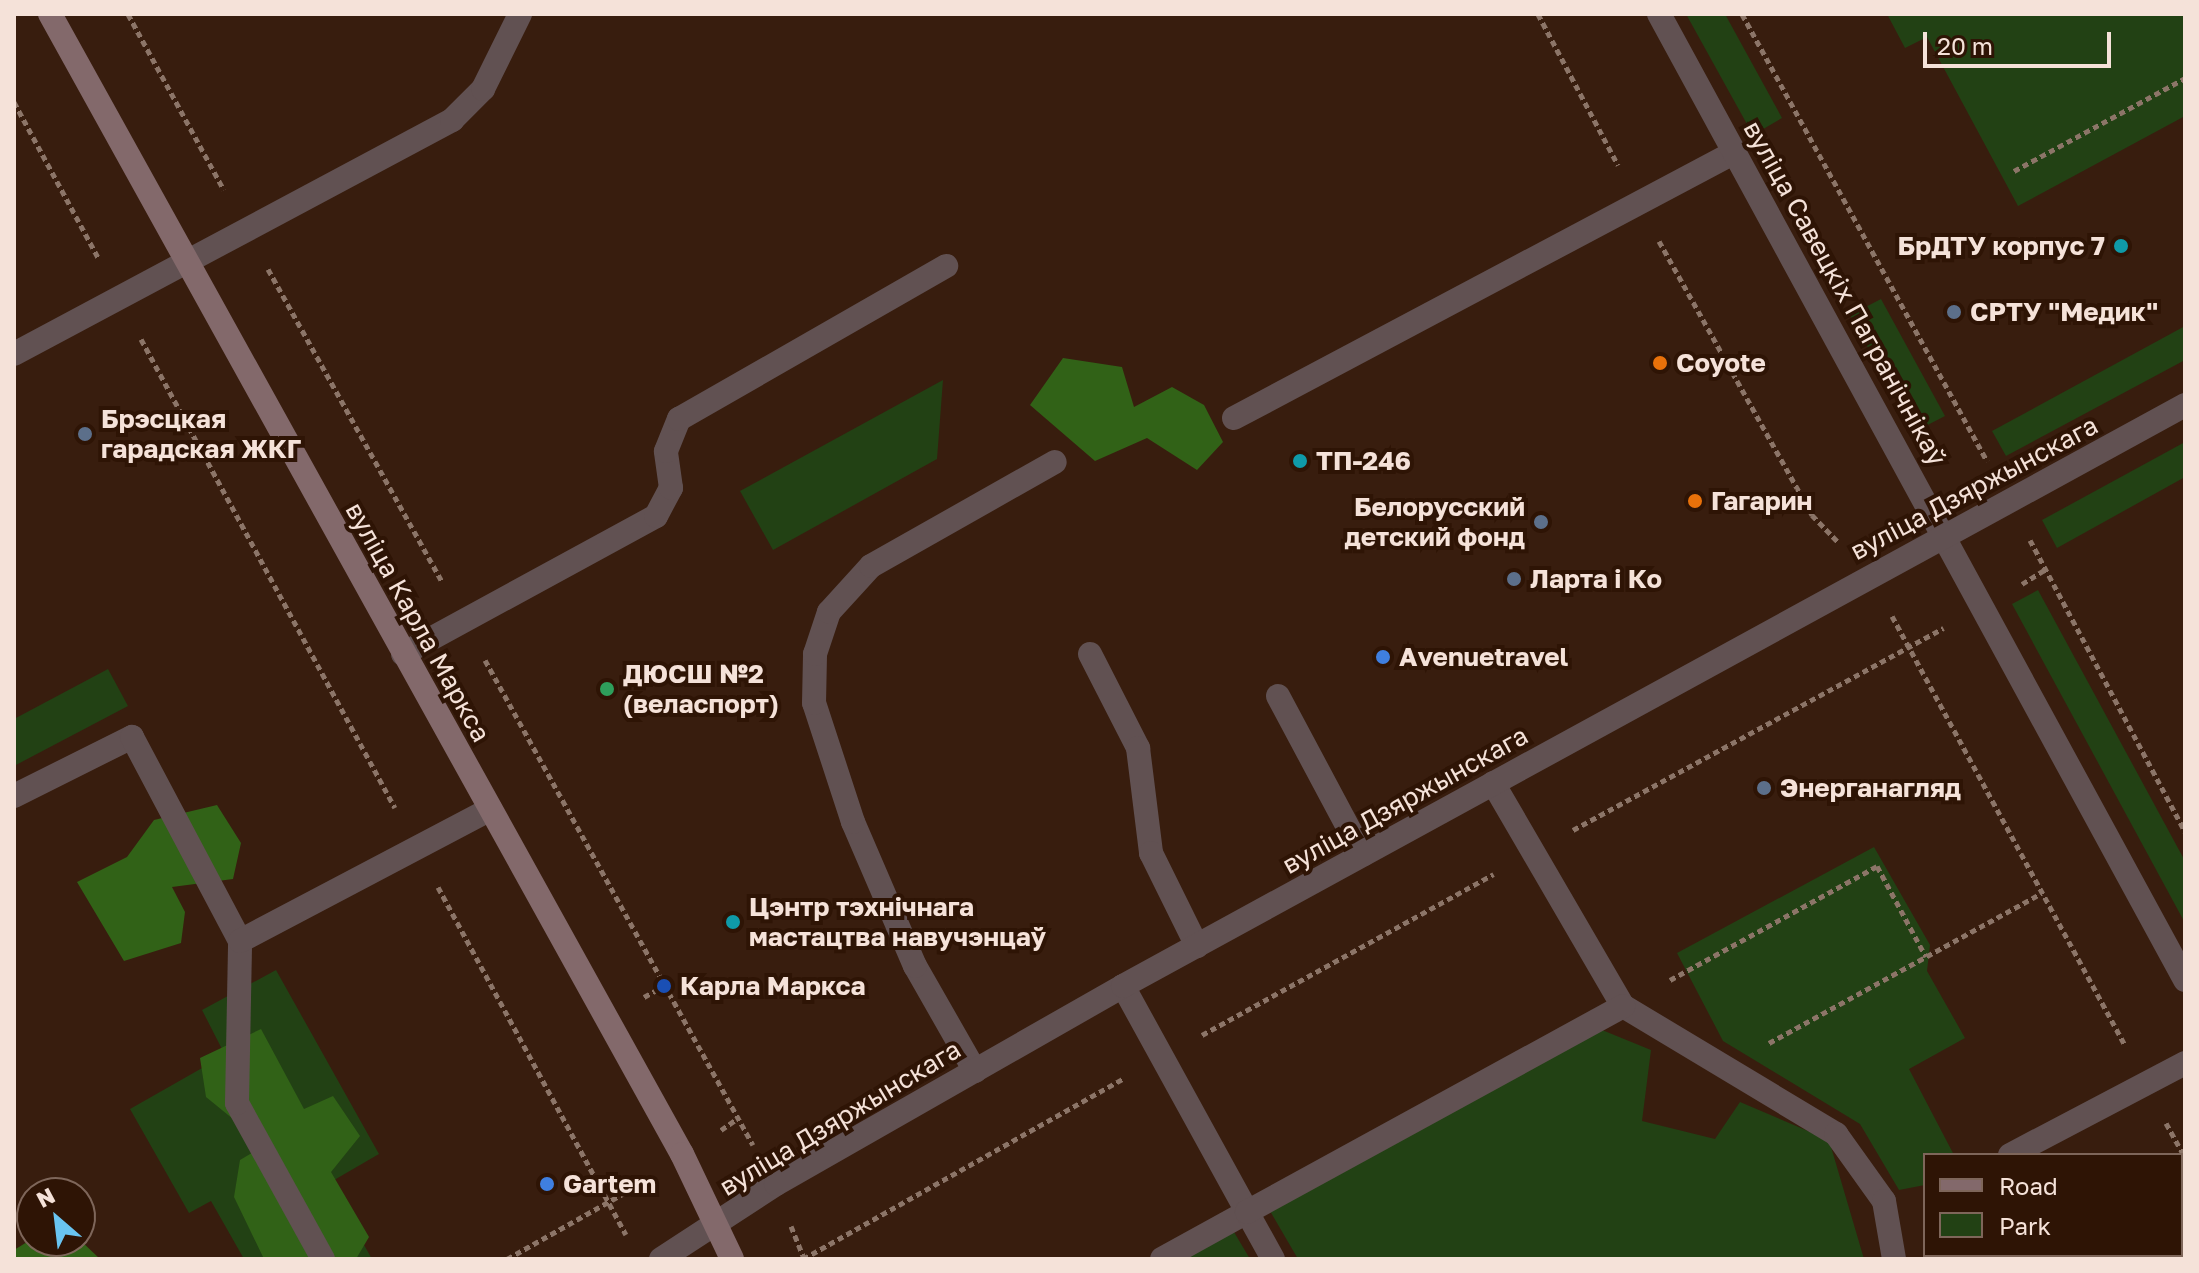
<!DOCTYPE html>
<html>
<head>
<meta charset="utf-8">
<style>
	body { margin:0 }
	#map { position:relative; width:2199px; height:1273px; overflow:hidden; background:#381d0e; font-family:"Golos Text",sans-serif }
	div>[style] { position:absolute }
	.green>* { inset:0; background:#224114 }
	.forest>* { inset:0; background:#316217 }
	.path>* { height:5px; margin-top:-2.5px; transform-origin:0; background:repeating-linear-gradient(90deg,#8c7568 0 6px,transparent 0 10px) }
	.lane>* { height:24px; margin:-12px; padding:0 12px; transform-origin:12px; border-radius:12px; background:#615152 }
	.street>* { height:24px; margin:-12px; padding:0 12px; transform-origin:12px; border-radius:12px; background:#615152 }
	.secondary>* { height:24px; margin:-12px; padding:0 12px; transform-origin:12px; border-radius:12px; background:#83696b }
	.dots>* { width:22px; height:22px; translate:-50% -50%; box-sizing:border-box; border:4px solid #2e1405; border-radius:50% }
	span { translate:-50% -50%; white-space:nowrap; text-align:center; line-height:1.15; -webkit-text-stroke:8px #2e1405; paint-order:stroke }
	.poi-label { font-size:26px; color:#f5e2d9; font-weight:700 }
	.right { translate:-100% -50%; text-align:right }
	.left { translate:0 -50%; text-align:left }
	.street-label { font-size:26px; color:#f5e2d9 }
	.frame { position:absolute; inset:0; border:16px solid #f5e2d9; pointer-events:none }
	.legend { position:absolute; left:1923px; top:1153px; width:260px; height:104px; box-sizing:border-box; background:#2e1405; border:2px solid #7e665a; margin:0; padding:10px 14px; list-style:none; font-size:24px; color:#f5e2d9 }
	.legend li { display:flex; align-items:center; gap:16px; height:40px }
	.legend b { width:40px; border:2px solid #7e665a }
	.north { position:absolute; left:16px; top:1177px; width:80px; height:80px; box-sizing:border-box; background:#2e1405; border:2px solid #7e665a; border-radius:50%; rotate:332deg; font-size:22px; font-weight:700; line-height:32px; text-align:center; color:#f5e2d9 }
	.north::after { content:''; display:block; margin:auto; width:28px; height:36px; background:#69c4f1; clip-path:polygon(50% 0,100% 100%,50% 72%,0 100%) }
	.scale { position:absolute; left:1923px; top:32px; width:188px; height:36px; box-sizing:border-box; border:4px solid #f5e2d9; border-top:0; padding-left:10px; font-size:24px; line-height:28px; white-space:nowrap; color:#f5e2d9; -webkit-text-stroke:6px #2e1405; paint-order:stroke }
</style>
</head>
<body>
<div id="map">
	<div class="green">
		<i style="clip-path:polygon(1686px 14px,1725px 14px,1782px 118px,1753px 135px)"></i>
		<i style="clip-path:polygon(1887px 14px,2185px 14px,2185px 116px,2018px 206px,1927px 37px,1905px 48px)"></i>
		<i style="clip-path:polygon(1881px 299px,1945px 416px,1914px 432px,1850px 315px)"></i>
		<i style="clip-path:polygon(2185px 326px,2185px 360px,2006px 456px,1992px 431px)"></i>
		<i style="clip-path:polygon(943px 380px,937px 459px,773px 550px,740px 491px)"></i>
		<i style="clip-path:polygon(2185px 442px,2185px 477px,2057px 548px,2042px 520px)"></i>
		<i style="clip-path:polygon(2038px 590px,2185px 861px,2185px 923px,2012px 604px)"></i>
		<i style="clip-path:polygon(108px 669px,128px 706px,14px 766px,14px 719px)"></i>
		<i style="clip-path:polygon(1874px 847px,1930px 945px,1927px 971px,1965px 1038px,1909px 1069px,1954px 1155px,1925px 1155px,1925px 1185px,1899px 1190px,1860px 1124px,1723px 1041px,1677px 953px)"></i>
		<i style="clip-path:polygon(276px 970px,379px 1154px,329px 1183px,372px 1259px,244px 1259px,211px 1201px,189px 1213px,130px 1109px,225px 1055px,202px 1010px)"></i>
		<i style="clip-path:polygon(1602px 1030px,1651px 1050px,1642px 1121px,1715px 1139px,1740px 1102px,1829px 1140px,1864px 1259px,1298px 1259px,1270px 1211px)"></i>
		<i style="clip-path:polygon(1234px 1232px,1250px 1259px,1185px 1259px)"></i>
	</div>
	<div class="forest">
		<i style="clip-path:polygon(1063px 358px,1122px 367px,1134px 407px,1172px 387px,1204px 405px,1223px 442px,1197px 470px,1147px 438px,1095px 461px,1030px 405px)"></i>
		<i style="clip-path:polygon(217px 805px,241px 843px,233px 879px,172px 887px,185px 912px,181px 943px,124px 961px,77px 882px,127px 857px,154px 820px)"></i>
		<i style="clip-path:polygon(261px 1029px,304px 1109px,333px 1096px,360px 1136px,331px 1172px,369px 1237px,356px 1259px,264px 1259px,234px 1197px,240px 1160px,265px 1145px,206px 1097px,200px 1058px)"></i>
		<i style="clip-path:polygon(32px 1239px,80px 1240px,100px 1259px,14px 1259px,14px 1250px)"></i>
	</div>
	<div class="path">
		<i style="left:128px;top:14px;width:200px;rotate:61.4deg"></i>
		<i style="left:1538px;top:14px;width:171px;rotate:62.1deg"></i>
		<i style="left:1742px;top:14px;width:510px;rotate:61.27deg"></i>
		<i style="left:14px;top:102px;width:179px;rotate:61.6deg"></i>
		<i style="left:2014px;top:171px;width:195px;rotate:-28.5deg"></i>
		<i style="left:1659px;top:241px;width:314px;rotate:60.8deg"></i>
		<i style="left:1812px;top:515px;width:40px;rotate:46deg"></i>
		<i style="left:268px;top:269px;width:358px;rotate:60.9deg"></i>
		<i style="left:141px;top:339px;width:533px;rotate:61.56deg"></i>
		<i style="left:2030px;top:540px;width:331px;rotate:62deg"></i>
		<i style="left:2022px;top:584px;width:28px;rotate:-32deg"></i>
		<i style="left:1892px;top:616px;width:487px;rotate:61.5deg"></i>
		<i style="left:485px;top:660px;width:554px;rotate:61.08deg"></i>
		<i style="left:1573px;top:830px;width:422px;rotate:-28.6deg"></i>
		<i style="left:438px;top:887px;width:395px;rotate:61.6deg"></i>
		<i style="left:1670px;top:980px;width:236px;rotate:-28.8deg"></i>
		<i style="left:1877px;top:866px;width:103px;rotate:61.7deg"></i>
		<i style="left:644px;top:997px;width:23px;rotate:-29deg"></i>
		<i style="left:1202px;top:1035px;width:333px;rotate:-28.9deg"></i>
		<i style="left:1769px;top:1043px;width:311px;rotate:-28.8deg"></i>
		<i style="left:2166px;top:1123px;width:39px;rotate:61deg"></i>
		<i style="left:721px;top:1130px;width:19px;rotate:-35deg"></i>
		<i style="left:791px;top:1226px;width:35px;rotate:68deg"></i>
		<i style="left:507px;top:1259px;width:161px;rotate:-29.4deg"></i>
		<i style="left:803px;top:1259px;width:367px;rotate:-29.4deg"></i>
	</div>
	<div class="lane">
		<i style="left:14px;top:354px;width:497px;rotate:-28.1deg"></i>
		<i style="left:452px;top:120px;width:44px;rotate:-45deg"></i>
		<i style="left:483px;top:89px;width:84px;rotate:-63.7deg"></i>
		<i style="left:1234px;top:418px;width:567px;rotate:-27.97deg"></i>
		<i style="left:403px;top:654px;width:288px;rotate:-28.6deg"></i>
		<i style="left:656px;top:516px;width:32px;rotate:-62deg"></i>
		<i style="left:671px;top:488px;width:37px;rotate:-98deg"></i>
		<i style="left:666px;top:451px;width:35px;rotate:-68deg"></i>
		<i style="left:679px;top:419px;width:308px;rotate:-29.8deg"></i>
		<i style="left:1090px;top:654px;width:106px;rotate:62.9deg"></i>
		<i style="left:1138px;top:748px;width:106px;rotate:82.9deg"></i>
		<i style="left:1151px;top:853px;width:104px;rotate:63.7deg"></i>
		<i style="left:1278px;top:696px;width:180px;rotate:61.9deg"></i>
		<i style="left:1493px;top:783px;width:258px;rotate:59.8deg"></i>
		<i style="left:1623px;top:1006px;width:249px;rotate:31deg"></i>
		<i style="left:1836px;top:1134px;width:82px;rotate:54.4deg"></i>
		<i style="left:1884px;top:1201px;width:59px;rotate:80.2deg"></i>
		<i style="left:14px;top:796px;width:132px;rotate:-26.6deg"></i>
		<i style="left:132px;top:737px;width:231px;rotate:62.1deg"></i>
		<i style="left:1123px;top:986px;width:258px;rotate:61.2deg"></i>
		<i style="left:1247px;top:1212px;width:97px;rotate:151.1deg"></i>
		<i style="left:975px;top:1071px;width:121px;rotate:-119.7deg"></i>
		<i style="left:915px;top:966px;width:157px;rotate:-113.3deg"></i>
		<i style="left:853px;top:822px;width:125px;rotate:-108.1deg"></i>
		<i style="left:814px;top:703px;width:49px;rotate:-88.8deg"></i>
		<i style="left:815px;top:654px;width:44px;rotate:-71.6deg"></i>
		<i style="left:829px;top:612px;width:62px;rotate:-47.6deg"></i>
		<i style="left:871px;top:566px;width:211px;rotate:-29.5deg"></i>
		<i style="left:2010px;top:1155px;width:198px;rotate:-27.7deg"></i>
		<i style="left:323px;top:1259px;width:178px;rotate:-118.9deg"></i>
		<i style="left:237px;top:1103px;width:162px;rotate:-88.9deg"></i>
		<i style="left:240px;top:941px;width:283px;rotate:-27.8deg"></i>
		<i style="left:1273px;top:1259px;width:54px;rotate:-119deg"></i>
		<i style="left:1247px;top:1212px;width:429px;rotate:-28.7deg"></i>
	</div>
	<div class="street">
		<i style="left:1659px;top:14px;width:1100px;rotate:61.43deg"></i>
		<i style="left:661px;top:1259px;width:137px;rotate:-33.1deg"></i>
		<i style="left:776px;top:1184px;width:400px;rotate:-29.7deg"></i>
		<i style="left:1123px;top:986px;width:1211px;rotate:-28.68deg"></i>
	</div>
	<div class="secondary">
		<i style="left:50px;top:14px;width:1303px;rotate:61deg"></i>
		<i style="left:682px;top:1154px;width:116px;rotate:64.5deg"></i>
	</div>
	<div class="dots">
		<i style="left:2121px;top:246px;background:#0f9aa8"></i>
		<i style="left:1954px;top:312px;background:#5c6f8a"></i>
		<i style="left:1660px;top:363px;background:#e8710a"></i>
		<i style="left:85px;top:434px;background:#5c6f8a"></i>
		<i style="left:1300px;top:461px;background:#0f9aa8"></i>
		<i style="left:1695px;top:501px;background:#e8710a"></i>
		<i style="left:1541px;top:522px;background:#5c6f8a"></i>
		<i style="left:1514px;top:579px;background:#5c6f8a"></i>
		<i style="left:1383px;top:657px;background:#3f7fe0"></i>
		<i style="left:607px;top:689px;background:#2e9e5b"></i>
		<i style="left:1764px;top:788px;background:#5c6f8a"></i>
		<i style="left:733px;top:922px;background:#0f9aa8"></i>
		<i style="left:664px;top:986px;background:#1a4fb4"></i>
		<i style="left:547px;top:1184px;background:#3f7fe0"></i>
	</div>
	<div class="poi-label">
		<span class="right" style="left:2105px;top:246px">БрДТУ корпус 7</span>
		<span class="left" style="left:1970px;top:312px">СРТУ "Медик"</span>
		<span class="left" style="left:1676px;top:363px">Coyote</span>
		<span class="left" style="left:101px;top:434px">Брэсцкая<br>гарадская ЖКГ</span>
		<span class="left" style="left:1316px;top:461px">ТП-246</span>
		<span class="left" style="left:1711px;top:501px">Гагарин</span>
		<span class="right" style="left:1525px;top:522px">Белорусский<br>детский фонд</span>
		<span class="left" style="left:1530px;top:579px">Ларта і Ко</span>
		<span class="left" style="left:1399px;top:657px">Аvenuetravel</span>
		<span class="left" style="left:623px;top:689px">ДЮСШ №2<br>(веласпорт)</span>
		<span class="left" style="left:1780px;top:788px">Энерганагляд</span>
		<span class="left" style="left:749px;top:922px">Цэнтр тэхнічнага<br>мастацтва навучэнцаў</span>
		<span class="left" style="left:680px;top:986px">Карла Маркса</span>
		<span class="left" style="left:563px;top:1184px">Gartem</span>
	</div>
	<div class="street-label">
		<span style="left:1845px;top:293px;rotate:61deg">вуліца Савецкіх Пагранічнікаў</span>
		<span style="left:1974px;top:488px;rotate:-28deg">вуліца Дзяржынскага</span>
		<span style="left:418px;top:622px;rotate:61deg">вуліца Карла Маркса</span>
		<span style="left:1405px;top:800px;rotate:-29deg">вуліца Дзяржынскага</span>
		<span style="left:840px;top:1118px;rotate:-31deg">вуліца Дзяржынскага</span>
	</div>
	<div class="frame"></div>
	<ul class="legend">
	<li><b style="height:10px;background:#83696b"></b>Road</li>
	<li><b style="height:22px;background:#224114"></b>Park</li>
	</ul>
	<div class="north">N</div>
	<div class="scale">20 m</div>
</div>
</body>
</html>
